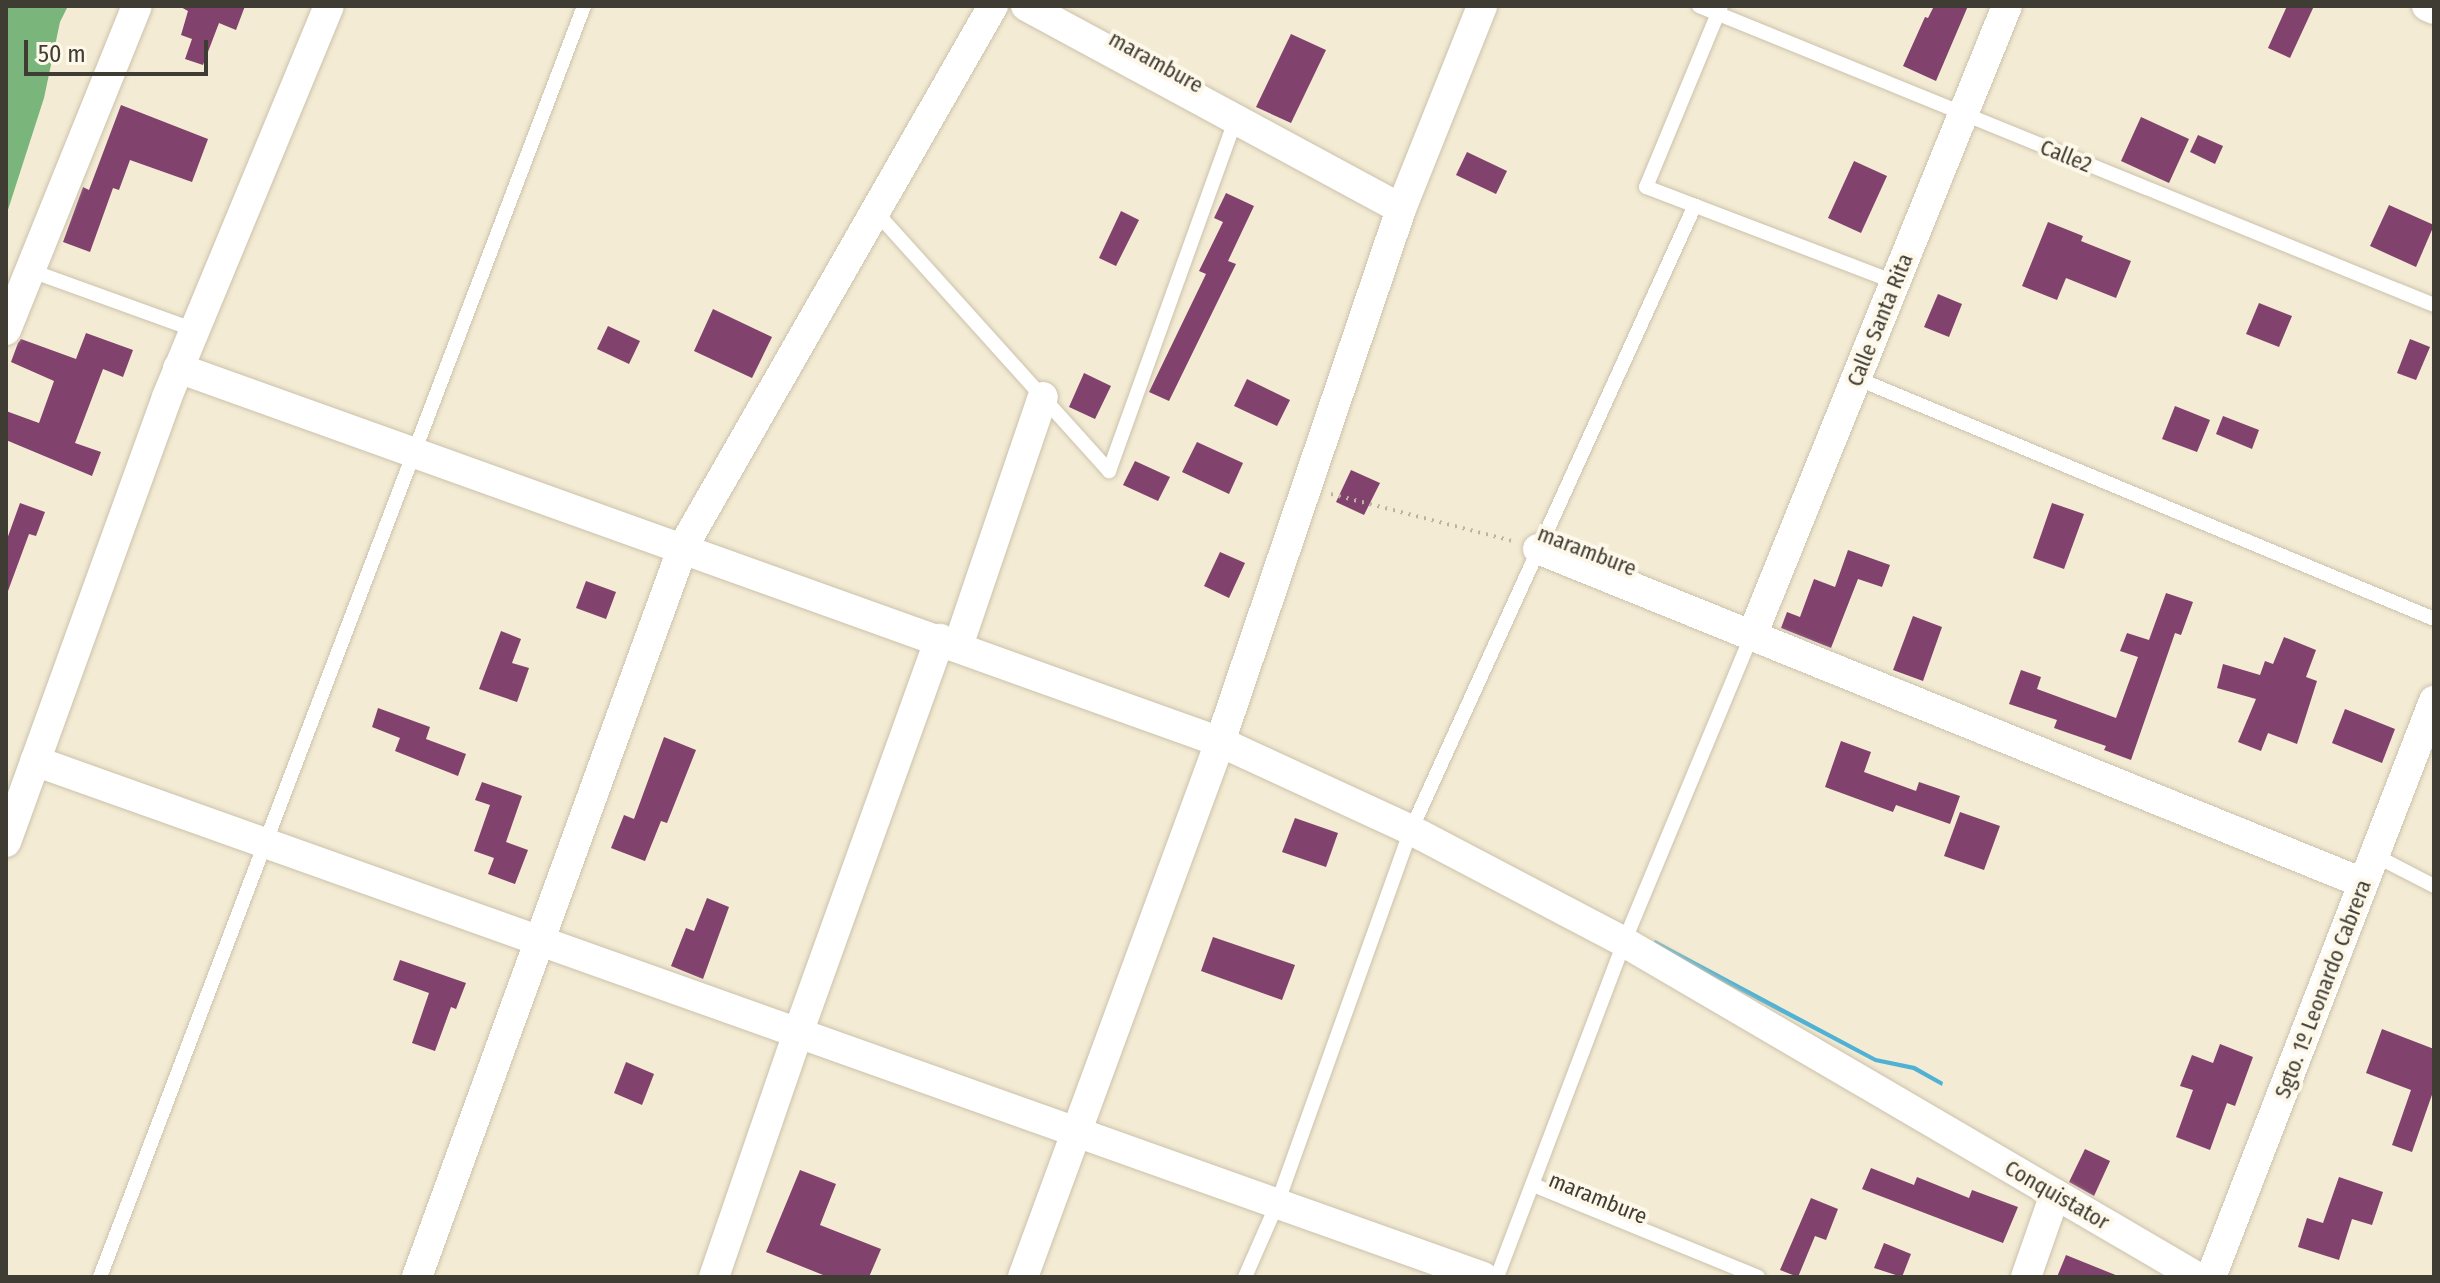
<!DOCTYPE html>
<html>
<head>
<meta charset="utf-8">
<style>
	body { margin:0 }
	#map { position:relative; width:2440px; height:1283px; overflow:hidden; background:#f4ebd4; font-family:"Fira Sans Condensed",sans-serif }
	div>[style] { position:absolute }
	.forest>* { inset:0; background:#7ab67c }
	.water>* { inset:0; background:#4fb2d5 }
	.building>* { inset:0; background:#81426e }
	.path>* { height:4px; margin-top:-2px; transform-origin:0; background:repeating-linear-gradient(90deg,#bab3a1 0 2px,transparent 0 8px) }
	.roads { filter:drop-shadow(0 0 2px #cbc2ac) drop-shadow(0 0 2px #cbc2ac) }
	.service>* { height:14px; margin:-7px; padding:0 7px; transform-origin:7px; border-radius:7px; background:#fff }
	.minor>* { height:30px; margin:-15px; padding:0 15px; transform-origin:15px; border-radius:15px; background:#fff }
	span { translate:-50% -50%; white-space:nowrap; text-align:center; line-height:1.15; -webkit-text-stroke:8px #fef8ea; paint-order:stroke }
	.street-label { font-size:22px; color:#3f3c33 }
	.frame { position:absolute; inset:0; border:8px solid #3f3c33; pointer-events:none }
	.scale { position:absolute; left:24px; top:40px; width:184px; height:36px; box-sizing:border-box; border:4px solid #3f3c33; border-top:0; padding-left:10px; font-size:24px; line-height:28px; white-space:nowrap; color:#3f3c33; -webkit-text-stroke:6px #fef8ea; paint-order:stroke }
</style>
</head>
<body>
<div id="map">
	<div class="forest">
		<i style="clip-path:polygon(6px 6px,68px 6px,60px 22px,44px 98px,6px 216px)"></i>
	</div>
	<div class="water">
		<i style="clip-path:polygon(1655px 940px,1876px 1058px,1915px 1066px,1943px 1082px,1942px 1086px,1913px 1070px,1875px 1062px,1653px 945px)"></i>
	</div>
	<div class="building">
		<i style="clip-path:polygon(179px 6px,245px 6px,236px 30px,219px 23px,203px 65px,185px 59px,192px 39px,181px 35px,188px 11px)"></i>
		<i style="clip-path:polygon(1934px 6px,1968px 6px,1936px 81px,1903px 66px,1925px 17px,1928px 18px)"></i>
		<i style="clip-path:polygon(2287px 6px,2314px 6px,2290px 58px,2268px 48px)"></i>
		<i style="clip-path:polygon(1291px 34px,1326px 50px,1291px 123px,1256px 107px)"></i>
		<i style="clip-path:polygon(121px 105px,208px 139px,192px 182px,130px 160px,119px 190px,113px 188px,90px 252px,63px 242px,83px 187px,89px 190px)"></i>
		<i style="clip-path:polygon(2141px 117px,2189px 139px,2169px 183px,2121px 161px)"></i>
		<i style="clip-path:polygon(2198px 135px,2223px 146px,2215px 164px,2190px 152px)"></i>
		<i style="clip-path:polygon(1467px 152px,1507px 171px,1496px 194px,1456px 175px)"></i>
		<i style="clip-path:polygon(1854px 161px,1887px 176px,1861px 233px,1828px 218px)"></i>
		<i style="clip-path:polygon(1226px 193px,1254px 206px,1228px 261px,1236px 264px,1169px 401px,1149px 392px,1206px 274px,1199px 271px,1223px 222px,1214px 218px)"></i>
		<i style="clip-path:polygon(2389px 205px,2434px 225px,2416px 267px,2370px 246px)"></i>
		<i style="clip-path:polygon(1121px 211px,1139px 220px,1116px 266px,1099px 258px)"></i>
		<i style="clip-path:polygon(2048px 222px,2083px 236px,2081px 241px,2131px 261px,2116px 298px,2066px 278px,2057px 300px,2022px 286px)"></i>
		<i style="clip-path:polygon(1938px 294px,1962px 304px,1949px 337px,1924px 327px)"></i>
		<i style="clip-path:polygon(2259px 303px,2292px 316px,2279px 347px,2246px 334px)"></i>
		<i style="clip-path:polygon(713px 309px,772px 337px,752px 378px,694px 351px)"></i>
		<i style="clip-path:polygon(608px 326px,640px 341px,629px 364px,597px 349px)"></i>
		<i style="clip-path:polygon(86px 333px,133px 350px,123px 377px,103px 369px,75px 443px,101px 452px,92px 476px,6px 440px,6px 411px,39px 423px,54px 381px,11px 362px,18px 343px,21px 339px,76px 359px)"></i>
		<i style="clip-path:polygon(2410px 339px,2430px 347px,2416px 380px,2397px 373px)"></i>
		<i style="clip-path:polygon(1084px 373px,1111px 386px,1095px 419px,1069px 407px)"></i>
		<i style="clip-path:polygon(1247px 379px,1290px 400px,1277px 426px,1234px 406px)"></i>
		<i style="clip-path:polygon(2175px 406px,2210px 420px,2197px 452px,2162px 439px)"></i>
		<i style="clip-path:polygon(2223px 416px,2259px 430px,2252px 449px,2216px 434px)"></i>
		<i style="clip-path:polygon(1197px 442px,1243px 463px,1229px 494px,1182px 472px)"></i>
		<i style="clip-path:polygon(1135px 461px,1170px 477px,1158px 501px,1123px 485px)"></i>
		<i style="clip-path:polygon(1351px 470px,1380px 483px,1364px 515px,1336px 502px)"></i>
		<i style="clip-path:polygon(20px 503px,45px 512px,36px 536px,29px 534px,8px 591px,6px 542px)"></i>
		<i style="clip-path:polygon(2052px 503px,2084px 514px,2064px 569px,2033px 558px)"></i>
		<i style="clip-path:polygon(1848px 550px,1890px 565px,1882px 587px,1858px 579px,1831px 648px,1781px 628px,1787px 612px,1800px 617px,1814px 579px,1835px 587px)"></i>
		<i style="clip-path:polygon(1220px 552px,1245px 563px,1229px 598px,1204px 586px)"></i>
		<i style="clip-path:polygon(586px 581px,616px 592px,606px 619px,576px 608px)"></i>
		<i style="clip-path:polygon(2166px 593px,2193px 602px,2181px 635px,2175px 633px,2131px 760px,2104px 750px,2106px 746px,2054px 728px,2057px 720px,2009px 704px,2021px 670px,2041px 677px,2037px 689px,2116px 718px,2138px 657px,2120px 651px,2127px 633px,2149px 640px)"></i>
		<i style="clip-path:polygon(1913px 616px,1942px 627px,1923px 681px,1893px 670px)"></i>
		<i style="clip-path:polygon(501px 631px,521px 639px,512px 663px,529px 668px,517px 702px,479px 689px)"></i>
		<i style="clip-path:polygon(2284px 637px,2316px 650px,2306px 677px,2317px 681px,2297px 744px,2268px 733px,2261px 751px,2238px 742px,2256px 699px,2217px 688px,2223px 664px,2260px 675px,2265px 661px,2273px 664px)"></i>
		<i style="clip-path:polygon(378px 708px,430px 727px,426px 739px,466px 754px,458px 776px,395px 751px,400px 738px,372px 727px)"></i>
		<i style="clip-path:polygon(2345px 709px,2395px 729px,2382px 763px,2332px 743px)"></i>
		<i style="clip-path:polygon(664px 737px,696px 750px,667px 823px,661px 821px,645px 861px,611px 848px,624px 815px,634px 819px)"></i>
		<i style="clip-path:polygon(1841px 741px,1871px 752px,1864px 772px,1916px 791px,1919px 782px,1960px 796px,1950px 824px,1896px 805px,1893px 812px,1825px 787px)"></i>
		<i style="clip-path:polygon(482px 782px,522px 796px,506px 842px,528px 850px,515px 884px,488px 874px,494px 858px,474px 851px,490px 805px,475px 800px)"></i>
		<i style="clip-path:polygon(1960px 812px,2000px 826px,1984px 870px,1944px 856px)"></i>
		<i style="clip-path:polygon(1295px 818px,1338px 833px,1326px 867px,1282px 852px)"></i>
		<i style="clip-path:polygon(707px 898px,729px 907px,703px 979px,671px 966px,686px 928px,694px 931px)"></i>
		<i style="clip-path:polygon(1213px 937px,1295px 965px,1282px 1000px,1201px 971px)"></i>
		<i style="clip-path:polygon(400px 960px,466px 983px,456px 1009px,451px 1007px,435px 1051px,412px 1043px,429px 993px,393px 980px)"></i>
		<i style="clip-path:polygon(2382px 1029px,2434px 1049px,2434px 1089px,2412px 1152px,2392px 1145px,2411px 1090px,2366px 1073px)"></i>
		<i style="clip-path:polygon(2220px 1044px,2253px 1057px,2235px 1106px,2227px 1103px,2210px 1150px,2176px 1137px,2193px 1090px,2180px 1086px,2192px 1055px,2213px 1063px)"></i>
		<i style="clip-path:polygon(626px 1062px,654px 1074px,642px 1105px,614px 1093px)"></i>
		<i style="clip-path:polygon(2085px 1149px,2110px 1161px,2094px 1196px,2069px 1182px)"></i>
		<i style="clip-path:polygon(1871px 1168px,1914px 1185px,1917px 1177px,1969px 1198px,1972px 1190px,2018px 1207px,2003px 1243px,1862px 1189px)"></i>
		<i style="clip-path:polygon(800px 1170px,836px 1184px,820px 1225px,881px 1249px,869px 1277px,828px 1277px,766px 1252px)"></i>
		<i style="clip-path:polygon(2339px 1177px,2383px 1192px,2372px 1225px,2352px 1219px,2339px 1260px,2298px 1247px,2307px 1218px,2323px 1223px)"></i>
		<i style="clip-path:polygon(1811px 1198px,1838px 1209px,1826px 1240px,1815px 1236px,1798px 1277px,1780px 1270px)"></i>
		<i style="clip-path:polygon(1884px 1243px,1911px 1254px,1902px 1277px,1874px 1268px)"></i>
		<i style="clip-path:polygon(2066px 1255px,2118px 1276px,2118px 1277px,2057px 1277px)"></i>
	</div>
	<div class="path">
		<i style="left:1331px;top:494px;width:188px;rotate:14.5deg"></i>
	</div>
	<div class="roads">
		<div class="service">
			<i style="left:1699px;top:6px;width:793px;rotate:22.14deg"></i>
			<i style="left:1721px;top:6px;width:196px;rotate:112.5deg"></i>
			<i style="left:1646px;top:187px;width:267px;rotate:20.9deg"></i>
			<i style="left:875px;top:211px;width:350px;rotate:48deg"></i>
			<i style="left:1109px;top:471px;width:372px;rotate:-70.2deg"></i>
			<i style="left:29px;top:270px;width:177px;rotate:19.9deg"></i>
			<i style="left:1856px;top:378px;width:626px;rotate:22.63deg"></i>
			<i style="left:2374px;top:855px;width:68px;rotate:27.3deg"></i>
			<i style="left:1533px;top:1185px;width:243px;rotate:22.2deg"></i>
			<i style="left:100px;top:1277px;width:1360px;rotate:-69.15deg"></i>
			<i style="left:1245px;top:1277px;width:80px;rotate:-66.3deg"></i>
			<i style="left:1277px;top:1204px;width:397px;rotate:-70.3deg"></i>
			<i style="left:1411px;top:830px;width:686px;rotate:-65.56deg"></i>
			<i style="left:1497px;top:1277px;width:358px;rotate:-69.2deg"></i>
			<i style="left:1624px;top:942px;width:334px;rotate:-67.4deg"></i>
		</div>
		<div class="minor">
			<i style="left:1026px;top:6px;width:426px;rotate:28.4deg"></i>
			<i style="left:2427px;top:6px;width:8px;rotate:23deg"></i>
			<i style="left:6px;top:330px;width:349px;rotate:-68deg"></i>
			<i style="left:178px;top:368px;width:1107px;rotate:19.74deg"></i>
			<i style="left:1220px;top:742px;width:210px;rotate:24.7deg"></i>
			<i style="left:1411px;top:830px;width:241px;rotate:27.7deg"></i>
			<i style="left:1624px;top:942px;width:664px;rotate:30.31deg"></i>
			<i style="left:1538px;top:549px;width:890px;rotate:22.04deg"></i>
			<i style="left:1753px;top:633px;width:676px;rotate:-67.95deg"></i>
			<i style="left:958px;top:646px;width:263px;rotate:-71.2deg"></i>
			<i style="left:35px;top:761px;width:1537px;rotate:19.61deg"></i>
			<i style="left:6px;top:842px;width:473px;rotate:-70.1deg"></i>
			<i style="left:167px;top:397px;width:423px;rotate:-67.5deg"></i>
			<i style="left:417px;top:1277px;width:777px;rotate:-69.98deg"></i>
			<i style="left:683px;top:547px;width:624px;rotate:-60.19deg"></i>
			<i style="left:714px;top:1277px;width:258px;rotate:-71deg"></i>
			<i style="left:798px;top:1033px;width:419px;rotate:-70.2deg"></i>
			<i style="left:1023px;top:1277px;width:570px;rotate:-69.79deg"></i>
			<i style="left:1220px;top:742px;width:563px;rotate:-71.24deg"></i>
			<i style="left:1401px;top:209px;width:219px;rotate:-68.2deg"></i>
			<i style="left:2026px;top:1277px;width:88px;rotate:-70.7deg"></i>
			<i style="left:2211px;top:1277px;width:618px;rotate:-68.84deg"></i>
		</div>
	</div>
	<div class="street-label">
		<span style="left:1156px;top:62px;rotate:29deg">marambure</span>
		<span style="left:2066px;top:156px;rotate:22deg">Calle2</span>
		<span style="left:1880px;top:320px;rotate:-68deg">Calle Santa Rita</span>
		<span style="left:1587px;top:551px;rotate:21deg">marambure</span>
		<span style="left:2323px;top:989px;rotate:-69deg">Sgto. 1º Leonardo Cabrera</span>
		<span style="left:2057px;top:1195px;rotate:30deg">Conquistator</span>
		<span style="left:1598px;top:1198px;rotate:22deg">marambure</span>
	</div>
	<div class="frame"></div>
	<div class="scale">50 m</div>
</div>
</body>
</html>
